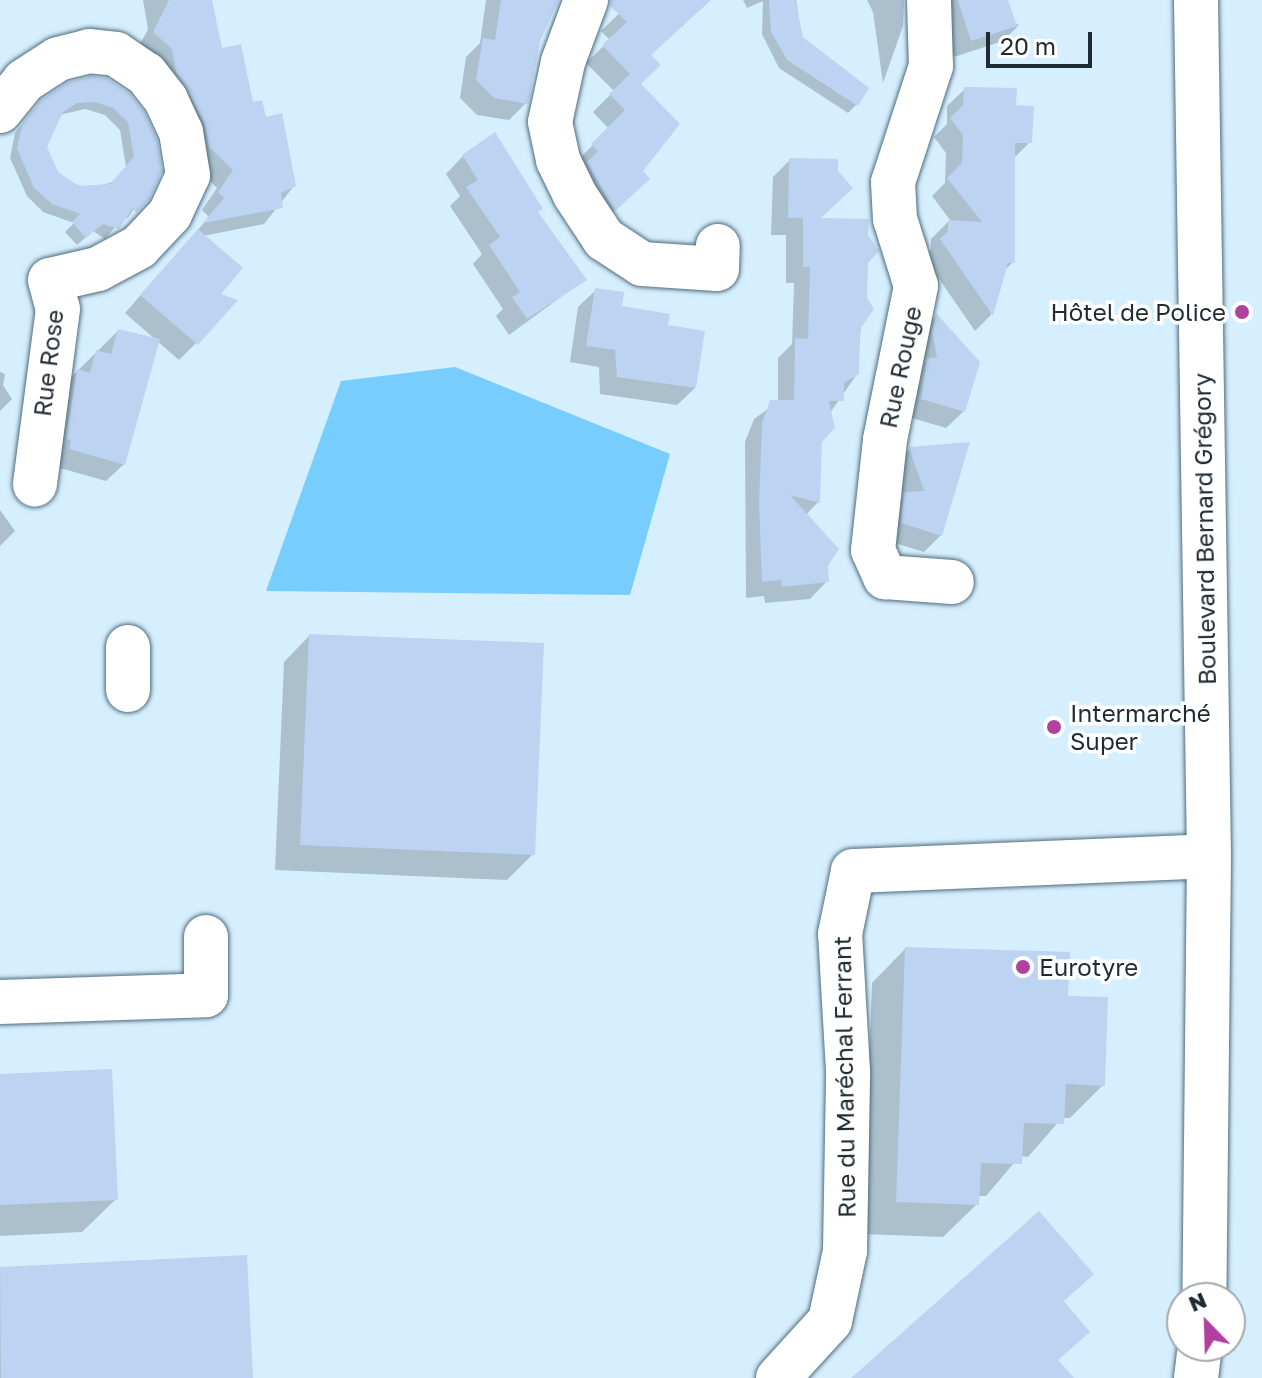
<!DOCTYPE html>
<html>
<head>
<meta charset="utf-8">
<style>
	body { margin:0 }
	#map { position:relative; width:1262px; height:1378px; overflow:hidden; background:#d6efff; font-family:"Golos Text",sans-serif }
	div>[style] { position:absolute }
	.green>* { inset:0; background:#77cdfd }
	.shadow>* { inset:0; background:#0003 }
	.building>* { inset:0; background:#bcd3f1 }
	.roads { filter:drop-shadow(0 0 2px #4f6c7d) drop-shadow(0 0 2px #4f6c7d) }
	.minor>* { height:44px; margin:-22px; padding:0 22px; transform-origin:22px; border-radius:22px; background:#fff }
	.dots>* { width:22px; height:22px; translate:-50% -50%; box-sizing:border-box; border:4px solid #fff; border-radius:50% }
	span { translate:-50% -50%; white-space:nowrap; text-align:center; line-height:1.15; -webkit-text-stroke:7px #fff; paint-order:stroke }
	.poi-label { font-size:24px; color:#1f2b33 }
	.right { translate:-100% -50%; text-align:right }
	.left { translate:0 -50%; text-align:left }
	.street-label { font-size:24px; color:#1f2b33 }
	.north { position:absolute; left:1166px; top:1282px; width:80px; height:80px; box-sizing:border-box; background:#fff; border:2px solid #a5aaad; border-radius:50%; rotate:337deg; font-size:22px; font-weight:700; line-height:32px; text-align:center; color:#1f2b33 }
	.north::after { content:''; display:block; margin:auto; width:28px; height:36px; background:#b0419e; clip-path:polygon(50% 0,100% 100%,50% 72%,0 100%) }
	.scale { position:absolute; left:986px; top:32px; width:106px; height:36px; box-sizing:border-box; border:4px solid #1f2b33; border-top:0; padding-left:10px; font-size:24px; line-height:28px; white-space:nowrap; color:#1f2b33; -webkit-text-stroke:6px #fff; paint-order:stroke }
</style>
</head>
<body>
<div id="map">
	<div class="green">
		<i style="clip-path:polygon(455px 367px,670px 454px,630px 595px,266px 591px,341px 381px)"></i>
	</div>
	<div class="shadow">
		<i style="clip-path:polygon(143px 0,210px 0,220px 50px,264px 119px,294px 186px,264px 224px,203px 236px,217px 295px,196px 343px,179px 360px,157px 341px,124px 464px,106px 481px,53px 466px,60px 388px,118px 331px,156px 340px,125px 313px,209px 217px,202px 210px,217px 188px,192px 164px,137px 50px,148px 29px)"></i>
		<i style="clip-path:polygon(486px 0,557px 0,538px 41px,526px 103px,509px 120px,477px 115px,460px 98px,466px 57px,480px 43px)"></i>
		<i style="clip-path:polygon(633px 0,709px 0,649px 56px,638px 84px,640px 171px,630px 196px,597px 226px,576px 162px,609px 129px,593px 112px,614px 91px,586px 63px,610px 40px,601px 31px)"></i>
		<i style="clip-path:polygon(743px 0,796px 0,802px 38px,856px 105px,848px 113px,779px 68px,762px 34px,763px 1px,747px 8px)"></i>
		<i style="clip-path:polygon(867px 0,904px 0,903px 26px,883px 83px,873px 12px)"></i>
		<i style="clip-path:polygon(951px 0,966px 0,1019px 25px,1003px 41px,954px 57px,939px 12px)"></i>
		<i style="clip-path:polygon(evenodd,106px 80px,160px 171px,127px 219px,125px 215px,105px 239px,93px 231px,77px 245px,65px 232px,74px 223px,43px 212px,27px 196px,10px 158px,15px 133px,33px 111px,106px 80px,85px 109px,105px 115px,120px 130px,126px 167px,116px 181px,88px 189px,61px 178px,45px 147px,59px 115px,85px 109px)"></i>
		<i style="clip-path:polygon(965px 89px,1014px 107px,1030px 142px,1013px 159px,1013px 262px,1004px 271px,991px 315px,975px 331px,924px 257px,931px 250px,931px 239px,950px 220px,932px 196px,945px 183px,946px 153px,934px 137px,947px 124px,947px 106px)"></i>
		<i style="clip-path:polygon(463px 156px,536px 212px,584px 280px,509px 335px,496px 316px,503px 309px,473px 264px,482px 254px,450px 206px,460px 196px,446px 174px)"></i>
		<i style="clip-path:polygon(790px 160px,817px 220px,866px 262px,857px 374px,830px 413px,820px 441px,818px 502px,806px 515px,827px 581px,810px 599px,765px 603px,764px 596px,746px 598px,745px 442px,754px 419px,778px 402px,778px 358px,792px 344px,794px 283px,786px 283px,786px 235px,771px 235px,773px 177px)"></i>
		<i style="clip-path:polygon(596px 290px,620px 307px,666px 327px,695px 388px,677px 405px,600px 394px,599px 367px,570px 362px,578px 307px)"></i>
		<i style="clip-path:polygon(936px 316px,964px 411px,946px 428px,905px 416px,920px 332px)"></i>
		<i style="clip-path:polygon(0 372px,5px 374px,3px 385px,12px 399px,0 411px)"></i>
		<i style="clip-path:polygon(910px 449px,941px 535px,924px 552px,885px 540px,888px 511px,903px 496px,894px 465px)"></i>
		<i style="clip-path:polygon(0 510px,15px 531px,0 546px)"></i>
		<i style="clip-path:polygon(309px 636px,533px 854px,507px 880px,275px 870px,284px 662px)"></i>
		<i style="clip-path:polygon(905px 949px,1066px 998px,1103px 1085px,1070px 1118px,1062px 1118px,1028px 1157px,1020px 1156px,986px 1196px,977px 1196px,977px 1204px,943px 1237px,863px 1234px,872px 983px)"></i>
		<i style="clip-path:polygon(0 1076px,116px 1199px,82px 1232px,0 1236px)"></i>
		<i style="clip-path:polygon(245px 1257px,251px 1378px,0 1378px,0 1269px)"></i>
	</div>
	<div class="building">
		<i style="clip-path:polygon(169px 0,212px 0,222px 48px,241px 44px,253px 102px,262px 100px,266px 117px,282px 113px,296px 186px,281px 193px,283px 208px,203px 223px,224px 198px,218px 192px,233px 170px,209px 147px,204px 121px,176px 72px,172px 49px,153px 32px)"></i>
		<i style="clip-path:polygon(501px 0,559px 0,540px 41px,528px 104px,494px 98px,476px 80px,483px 38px,495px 40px)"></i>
		<i style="clip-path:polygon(610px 0,711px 0,651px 55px,661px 65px,641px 84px,680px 124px,643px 171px,650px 179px,615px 211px,587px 162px,598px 151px,591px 144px,625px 110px,609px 94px,630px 74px,602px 45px,627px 22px,610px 6px)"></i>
		<i style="clip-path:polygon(769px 0,795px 0,803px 37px,869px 88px,858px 106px,787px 60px,771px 32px)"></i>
		<i style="clip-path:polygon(958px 0,1008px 0,1017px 26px,971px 41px)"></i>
		<i style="clip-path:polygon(evenodd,91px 76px,107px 78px,129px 93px,145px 113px,157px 139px,162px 171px,149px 200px,136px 213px,133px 208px,119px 229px,103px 224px,86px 238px,72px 222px,80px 214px,52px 204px,34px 188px,17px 148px,23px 122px,41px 100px,68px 82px,91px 76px,95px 102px,113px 108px,128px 122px,134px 157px,110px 184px,79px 186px,58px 172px,47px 147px,63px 112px,77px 103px,95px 102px)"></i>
		<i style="clip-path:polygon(964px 87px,1017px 88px,1016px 105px,1034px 106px,1032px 143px,1015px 143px,1015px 263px,1008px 263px,993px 316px,940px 239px,948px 231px,948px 220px,982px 222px,947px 178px,962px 163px,963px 135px,950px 118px,963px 105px)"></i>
		<i style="clip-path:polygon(495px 132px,543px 209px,538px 212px,587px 280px,527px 319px,512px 297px,520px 292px,489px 245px,500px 237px,466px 187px,478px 180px,462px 155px)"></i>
		<i style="clip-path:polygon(789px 158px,838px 159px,838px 171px,853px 188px,821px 218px,869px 219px,868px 235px,879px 251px,868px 263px,867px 298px,874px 309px,860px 329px,859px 374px,844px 383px,844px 401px,829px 401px,835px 428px,822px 442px,820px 503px,790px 495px,839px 549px,828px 566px,829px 582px,782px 587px,781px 580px,762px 582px,759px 504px,762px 423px,770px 400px,794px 400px,795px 338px,808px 339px,810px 267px,803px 267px,803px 218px,788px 218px)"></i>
		<i style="clip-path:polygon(198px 229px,243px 268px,221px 294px,238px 300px,198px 345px,140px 295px)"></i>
		<i style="clip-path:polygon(595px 288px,624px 292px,622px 306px,670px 314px,668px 325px,705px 331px,696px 388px,617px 377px,615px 350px,586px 346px)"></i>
		<i style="clip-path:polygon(936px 313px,980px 362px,965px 412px,921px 399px,927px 359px,937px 357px,932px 332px)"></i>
		<i style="clip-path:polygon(118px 329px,160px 339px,125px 465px,69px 449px,71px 440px,66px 439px,77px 369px,90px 373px,96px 350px,111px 354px)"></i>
		<i style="clip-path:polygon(970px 442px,942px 536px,901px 523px,904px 492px,924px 491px,909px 447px)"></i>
		<i style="clip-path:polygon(309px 634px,544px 643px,535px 855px,300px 845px)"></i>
		<i style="clip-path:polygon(905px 947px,1070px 952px,1068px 996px,1108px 997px,1105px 1086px,1066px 1084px,1064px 1124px,1024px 1123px,1022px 1164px,981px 1163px,979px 1205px,896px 1202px)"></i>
		<i style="clip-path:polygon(112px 1069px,118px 1200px,0 1205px,0 1074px)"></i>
		<i style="clip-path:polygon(1039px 1211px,1094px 1274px,1064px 1301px,1090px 1332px,1058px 1360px,1074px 1378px,851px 1378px)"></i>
		<i style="clip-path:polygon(247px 1255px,253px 1378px,1px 1378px,0 1267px)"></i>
	</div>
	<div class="roads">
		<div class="minor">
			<i style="left:586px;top:0;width:66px;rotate:110.4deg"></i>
			<i style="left:563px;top:62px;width:61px;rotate:102.2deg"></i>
			<i style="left:550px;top:122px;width:39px;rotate:78deg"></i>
			<i style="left:558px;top:160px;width:39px;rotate:64deg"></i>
			<i style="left:575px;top:195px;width:53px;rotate:56.6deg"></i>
			<i style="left:604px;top:239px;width:45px;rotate:33.3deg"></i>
			<i style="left:642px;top:264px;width:75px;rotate:3.8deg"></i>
			<i style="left:717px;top:269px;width:23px;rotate:-88deg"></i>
			<i style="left:929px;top:0;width:66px;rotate:88.3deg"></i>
			<i style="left:931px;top:66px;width:122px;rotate:108.1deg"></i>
			<i style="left:893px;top:182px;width:37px;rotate:87deg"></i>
			<i style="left:895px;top:219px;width:70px;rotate:72.6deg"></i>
			<i style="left:916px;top:286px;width:157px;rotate:101.4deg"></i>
			<i style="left:885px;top:440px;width:111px;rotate:96.2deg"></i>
			<i style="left:873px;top:550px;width:30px;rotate:66deg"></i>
			<i style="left:885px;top:577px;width:67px;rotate:4.3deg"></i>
			<i style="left:1196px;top:0;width:856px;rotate:89.13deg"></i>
			<i style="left:1209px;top:856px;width:442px;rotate:90.6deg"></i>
			<i style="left:0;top:111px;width:38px;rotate:-51deg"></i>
			<i style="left:24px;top:81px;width:40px;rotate:-32.9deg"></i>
			<i style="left:58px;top:59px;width:32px;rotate:-14deg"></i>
			<i style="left:89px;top:51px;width:27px;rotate:6deg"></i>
			<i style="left:116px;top:54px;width:36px;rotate:34deg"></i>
			<i style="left:146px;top:74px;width:33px;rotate:52deg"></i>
			<i style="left:166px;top:100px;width:35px;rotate:65deg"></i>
			<i style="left:181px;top:132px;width:44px;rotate:80.8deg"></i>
			<i style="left:188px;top:175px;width:43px;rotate:114.8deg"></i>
			<i style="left:170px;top:214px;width:45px;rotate:133.2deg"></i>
			<i style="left:139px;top:247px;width:47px;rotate:151.8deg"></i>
			<i style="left:98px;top:269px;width:49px;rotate:167.1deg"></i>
			<i style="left:50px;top:280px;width:30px;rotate:75deg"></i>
			<i style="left:58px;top:309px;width:177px;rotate:97.5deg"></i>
			<i style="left:128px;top:690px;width:43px;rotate:-90deg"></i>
			<i style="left:0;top:1002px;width:206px;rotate:-1.9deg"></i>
			<i style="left:206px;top:995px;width:58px;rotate:-90deg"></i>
			<i style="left:778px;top:1378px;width:77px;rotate:-47.6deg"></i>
			<i style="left:830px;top:1321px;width:72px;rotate:-77.9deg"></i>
			<i style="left:845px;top:1251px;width:180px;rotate:-89deg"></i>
			<i style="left:848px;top:1071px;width:137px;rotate:-93.3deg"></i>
			<i style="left:840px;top:934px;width:64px;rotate:-78.3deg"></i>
			<i style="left:853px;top:871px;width:356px;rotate:-2.4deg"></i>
			<i style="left:1196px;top:1378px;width:32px;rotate:-83deg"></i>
		</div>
	</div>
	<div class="dots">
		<i style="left:1242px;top:312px;background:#b0419e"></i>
		<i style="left:1054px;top:727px;background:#b0419e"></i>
		<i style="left:1023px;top:967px;background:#b0419e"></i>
	</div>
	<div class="poi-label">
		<span class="right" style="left:1226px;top:312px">Hôtel de Police</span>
		<span class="left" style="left:1070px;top:727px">Intermarché<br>Super</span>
		<span class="left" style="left:1039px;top:967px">Eurotyre</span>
	</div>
	<div class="street-label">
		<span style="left:48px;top:363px;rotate:-83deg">Rue Rose</span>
		<span style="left:900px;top:367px;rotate:-78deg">Rue Rouge</span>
		<span style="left:1204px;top:529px;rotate:-91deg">Boulevard Bernard Grégory</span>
		<span style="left:844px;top:1077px;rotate:-91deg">Rue du Maréchal Ferrant</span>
	</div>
	<div class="north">N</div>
	<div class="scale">20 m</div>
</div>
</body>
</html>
